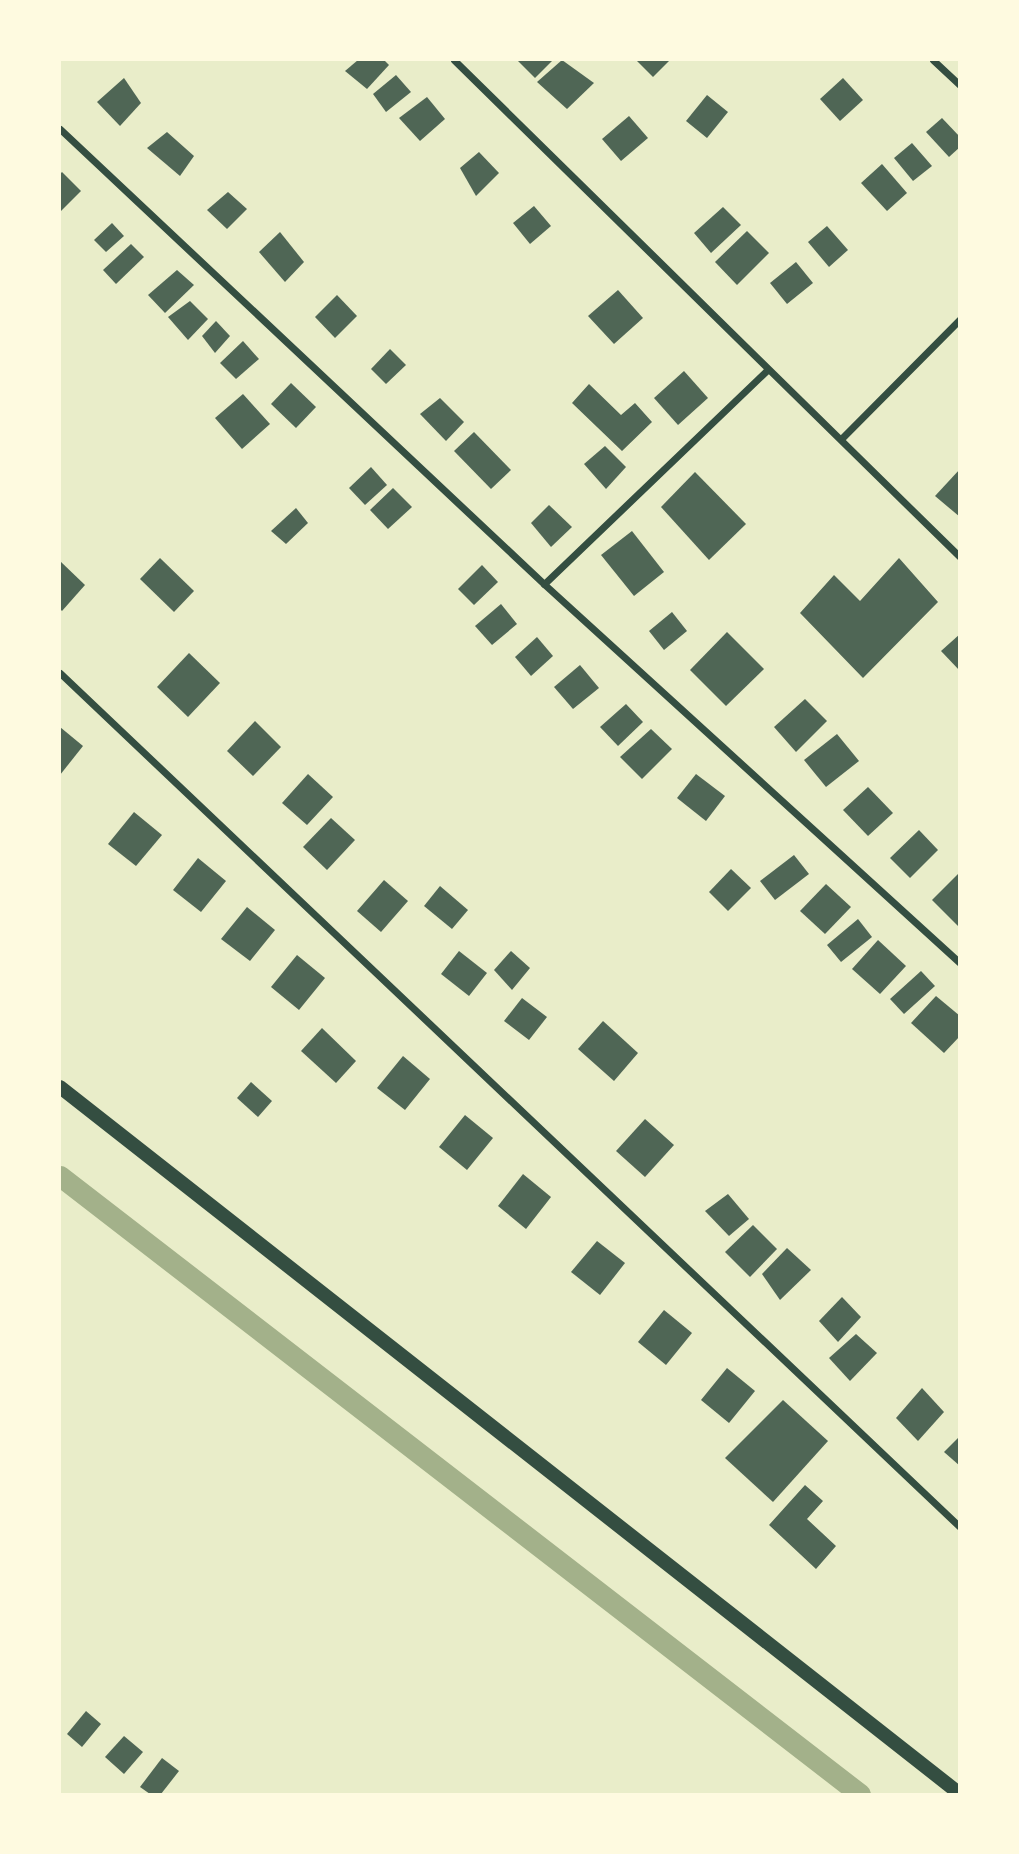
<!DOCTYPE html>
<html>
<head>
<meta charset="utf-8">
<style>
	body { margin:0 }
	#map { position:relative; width:1019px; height:1854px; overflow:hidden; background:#e9edc9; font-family:Ubuntu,sans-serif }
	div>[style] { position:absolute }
	.canal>* { height:21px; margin:-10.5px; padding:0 10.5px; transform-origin:10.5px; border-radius:10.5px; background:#a3b18a }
	.building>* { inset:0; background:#4f6655 }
	.minor>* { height:7px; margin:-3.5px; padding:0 3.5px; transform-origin:3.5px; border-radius:3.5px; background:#344e41 }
	.secondary>* { height:14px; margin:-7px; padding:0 7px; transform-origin:7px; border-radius:7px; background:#344e41 }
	span { translate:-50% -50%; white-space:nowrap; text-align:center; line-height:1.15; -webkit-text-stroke:5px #fefae0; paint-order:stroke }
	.frame { position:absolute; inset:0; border:61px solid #fefae0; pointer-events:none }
</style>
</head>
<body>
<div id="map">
	<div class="canal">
		<i style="left:60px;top:1176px;width:1011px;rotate:37.69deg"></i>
	</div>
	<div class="building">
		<i style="clip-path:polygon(358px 60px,384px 60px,389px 65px,367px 89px,345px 71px)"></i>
		<i style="clip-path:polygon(517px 60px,553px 60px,535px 78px)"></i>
		<i style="clip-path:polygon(562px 60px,594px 83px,567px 109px,537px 82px)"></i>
		<i style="clip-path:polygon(636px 60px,670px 60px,653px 77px)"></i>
		<i style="clip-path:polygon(396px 75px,411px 92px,386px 112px,373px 94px)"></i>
		<i style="clip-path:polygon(124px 78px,141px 103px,120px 126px,97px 102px)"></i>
		<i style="clip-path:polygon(843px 78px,863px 100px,840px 121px,820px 99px)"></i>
		<i style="clip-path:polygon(707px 95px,728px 112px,707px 138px,686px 121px)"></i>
		<i style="clip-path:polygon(427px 97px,445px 119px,420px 141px,399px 118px)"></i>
		<i style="clip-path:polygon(629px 116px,648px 138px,621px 161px,602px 139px)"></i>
		<i style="clip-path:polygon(942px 118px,960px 137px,960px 147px,949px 157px,926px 132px)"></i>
		<i style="clip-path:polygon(167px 132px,194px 156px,180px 176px,147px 148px)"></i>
		<i style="clip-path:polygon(912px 143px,932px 166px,913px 181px,894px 158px)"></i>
		<i style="clip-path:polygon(479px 152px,499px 173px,476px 196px,460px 168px)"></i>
		<i style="clip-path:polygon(882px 164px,907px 193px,887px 211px,861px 183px)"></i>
		<i style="clip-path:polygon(62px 172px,81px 191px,60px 212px,60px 174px)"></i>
		<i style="clip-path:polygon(228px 192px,247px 209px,227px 229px,207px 210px)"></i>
		<i style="clip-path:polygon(534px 206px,551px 226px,530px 244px,513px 223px)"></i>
		<i style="clip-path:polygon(723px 207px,741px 225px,711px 253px,694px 233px)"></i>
		<i style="clip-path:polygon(112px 223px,124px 236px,106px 252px,94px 240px)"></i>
		<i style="clip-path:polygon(827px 226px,848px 250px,829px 267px,808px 242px)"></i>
		<i style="clip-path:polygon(747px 231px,769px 253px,737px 285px,715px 262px)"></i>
		<i style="clip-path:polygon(280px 232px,304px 262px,285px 282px,259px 252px)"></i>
		<i style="clip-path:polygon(131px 244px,144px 257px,116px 284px,103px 270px)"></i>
		<i style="clip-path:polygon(796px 262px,813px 283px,787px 304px,770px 283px)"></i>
		<i style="clip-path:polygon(177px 270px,194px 285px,165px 313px,148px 295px)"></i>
		<i style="clip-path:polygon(618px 290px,643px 318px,614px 344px,588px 316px)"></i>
		<i style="clip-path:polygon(337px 295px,357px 316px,335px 338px,315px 317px)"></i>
		<i style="clip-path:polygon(190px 301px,208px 319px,188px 340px,168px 317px)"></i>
		<i style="clip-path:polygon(216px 321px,230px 336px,215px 353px,202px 336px)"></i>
		<i style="clip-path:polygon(243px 341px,259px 359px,236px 379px,220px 363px)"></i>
		<i style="clip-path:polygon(390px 349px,406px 365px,386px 384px,371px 369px)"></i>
		<i style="clip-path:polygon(684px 371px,708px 398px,678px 425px,654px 398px)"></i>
		<i style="clip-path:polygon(291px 383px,316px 407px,296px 428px,271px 404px)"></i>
		<i style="clip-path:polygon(589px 384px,621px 415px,635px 403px,652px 422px,622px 451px,572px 403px)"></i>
		<i style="clip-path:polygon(243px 394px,270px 424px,242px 449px,215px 418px)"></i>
		<i style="clip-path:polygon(440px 398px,464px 422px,446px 441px,420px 414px)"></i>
		<i style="clip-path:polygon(474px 432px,511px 470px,491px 489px,454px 451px)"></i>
		<i style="clip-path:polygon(605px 446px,626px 467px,606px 489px,584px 464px)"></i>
		<i style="clip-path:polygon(371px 467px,387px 485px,365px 505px,349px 488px)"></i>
		<i style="clip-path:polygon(960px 469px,960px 517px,935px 496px)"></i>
		<i style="clip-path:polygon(695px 472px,746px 524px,709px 560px,661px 507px)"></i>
		<i style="clip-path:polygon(393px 488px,412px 507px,388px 529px,370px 510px)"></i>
		<i style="clip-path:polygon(549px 505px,572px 527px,551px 547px,531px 523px)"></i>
		<i style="clip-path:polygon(296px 508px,308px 523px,286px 544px,271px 531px)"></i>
		<i style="clip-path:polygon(632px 531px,664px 572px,634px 596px,601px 555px)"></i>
		<i style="clip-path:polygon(160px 558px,194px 591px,174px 612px,140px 579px)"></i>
		<i style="clip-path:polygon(899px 558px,938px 602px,863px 678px,800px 613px,834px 575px,860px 601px)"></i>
		<i style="clip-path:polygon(60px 561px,85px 585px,62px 611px,60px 609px)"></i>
		<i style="clip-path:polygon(482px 565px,498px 582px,474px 605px,458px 589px)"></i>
		<i style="clip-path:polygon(501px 604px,517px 624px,492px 645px,475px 626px)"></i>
		<i style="clip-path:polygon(672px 612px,687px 631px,664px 650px,649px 631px)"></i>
		<i style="clip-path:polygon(727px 632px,764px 669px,726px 706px,690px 670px)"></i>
		<i style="clip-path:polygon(960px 634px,960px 671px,941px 651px)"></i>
		<i style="clip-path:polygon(537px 637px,553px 656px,531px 676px,515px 657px)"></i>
		<i style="clip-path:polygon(189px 653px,220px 683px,188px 717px,157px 687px)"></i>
		<i style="clip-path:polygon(580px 665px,599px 688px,573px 709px,554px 687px)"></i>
		<i style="clip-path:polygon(805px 699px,827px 721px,796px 752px,774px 727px)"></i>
		<i style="clip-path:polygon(626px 704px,643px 722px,618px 746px,600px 727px)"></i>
		<i style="clip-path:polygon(255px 721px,281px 747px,253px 776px,227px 751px)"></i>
		<i style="clip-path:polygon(60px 727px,83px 746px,60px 775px)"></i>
		<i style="clip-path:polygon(651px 729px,672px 749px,642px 779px,620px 757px)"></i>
		<i style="clip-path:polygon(837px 734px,859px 761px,826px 787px,804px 760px)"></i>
		<i style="clip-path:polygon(308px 774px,333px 797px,307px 825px,282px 803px)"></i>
		<i style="clip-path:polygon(696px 774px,725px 796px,706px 821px,677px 798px)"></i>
		<i style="clip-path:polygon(868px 787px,893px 813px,868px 836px,843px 810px)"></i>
		<i style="clip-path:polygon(134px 812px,162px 835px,136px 866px,108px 844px)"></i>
		<i style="clip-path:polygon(331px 818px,355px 840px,327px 870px,303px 847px)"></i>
		<i style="clip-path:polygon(919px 830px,938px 850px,910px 878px,890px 858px)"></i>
		<i style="clip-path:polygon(794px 855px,809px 874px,775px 900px,760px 881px)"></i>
		<i style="clip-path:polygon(198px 858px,226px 881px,201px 912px,173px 890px)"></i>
		<i style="clip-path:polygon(731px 869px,751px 888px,728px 911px,709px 892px)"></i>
		<i style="clip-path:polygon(960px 872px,960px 928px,932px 900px)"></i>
		<i style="clip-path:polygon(384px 880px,408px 901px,381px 932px,357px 911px)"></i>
		<i style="clip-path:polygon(826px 884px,851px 907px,825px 934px,800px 911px)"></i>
		<i style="clip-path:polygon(440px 886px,468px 910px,452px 929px,424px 906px)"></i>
		<i style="clip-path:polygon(247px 907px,275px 930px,250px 961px,221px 939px)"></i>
		<i style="clip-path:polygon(858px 919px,872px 937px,841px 962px,827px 945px)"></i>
		<i style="clip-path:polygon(878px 940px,906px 966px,880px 994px,852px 969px)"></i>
		<i style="clip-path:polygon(459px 951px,487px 973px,469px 996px,441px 974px)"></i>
		<i style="clip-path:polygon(511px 951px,530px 968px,512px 990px,494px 970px)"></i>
		<i style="clip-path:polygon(297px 955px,325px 978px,299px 1010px,271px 987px)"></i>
		<i style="clip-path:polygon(921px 971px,935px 986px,904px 1014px,890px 999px)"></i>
		<i style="clip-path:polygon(936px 996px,960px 1016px,960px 1036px,944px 1053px,911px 1023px)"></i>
		<i style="clip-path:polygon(522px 998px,547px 1017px,529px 1040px,504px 1021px)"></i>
		<i style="clip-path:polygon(603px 1021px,638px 1053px,614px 1081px,578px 1049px)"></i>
		<i style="clip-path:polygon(322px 1028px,356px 1061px,336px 1083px,301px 1051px)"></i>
		<i style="clip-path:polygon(403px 1056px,430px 1079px,405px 1110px,377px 1088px)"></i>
		<i style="clip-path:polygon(251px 1082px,272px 1101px,258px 1117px,237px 1098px)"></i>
		<i style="clip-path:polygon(465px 1115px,493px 1138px,467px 1170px,439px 1147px)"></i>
		<i style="clip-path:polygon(645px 1119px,674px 1145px,645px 1177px,616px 1151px)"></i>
		<i style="clip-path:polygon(523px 1174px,551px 1197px,526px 1229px,498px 1206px)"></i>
		<i style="clip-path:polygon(728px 1194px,749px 1219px,729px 1236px,705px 1211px)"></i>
		<i style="clip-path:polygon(753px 1225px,777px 1249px,750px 1277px,725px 1252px)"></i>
		<i style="clip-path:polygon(597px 1241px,625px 1263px,600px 1295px,571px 1272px)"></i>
		<i style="clip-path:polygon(787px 1248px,811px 1270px,780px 1300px,762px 1274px)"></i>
		<i style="clip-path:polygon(842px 1297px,861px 1317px,838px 1342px,819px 1321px)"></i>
		<i style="clip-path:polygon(664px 1310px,692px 1333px,666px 1365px,638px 1342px)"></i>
		<i style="clip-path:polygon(856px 1334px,877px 1353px,850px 1381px,829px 1358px)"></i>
		<i style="clip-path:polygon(727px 1368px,755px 1391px,729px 1423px,701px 1400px)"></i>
		<i style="clip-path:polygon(922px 1388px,944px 1412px,918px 1441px,896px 1418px)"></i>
		<i style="clip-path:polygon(783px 1400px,828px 1441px,773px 1502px,725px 1458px)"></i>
		<i style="clip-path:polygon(960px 1436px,960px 1466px,944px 1452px)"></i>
		<i style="clip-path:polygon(805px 1485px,823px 1501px,807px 1519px,836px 1546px,816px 1569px,769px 1525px)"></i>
		<i style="clip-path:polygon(86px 1711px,101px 1724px,82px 1747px,67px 1734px)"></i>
		<i style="clip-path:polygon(124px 1736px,143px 1752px,124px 1774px,105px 1757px)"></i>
		<i style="clip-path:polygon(162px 1758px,179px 1771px,161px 1794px,150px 1794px,140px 1787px)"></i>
	</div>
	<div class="minor">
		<i style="left:454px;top:60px;width:709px;rotate:44.49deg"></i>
		<i style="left:933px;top:60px;width:37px;rotate:43deg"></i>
		<i style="left:60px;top:129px;width:664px;rotate:43.23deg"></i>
		<i style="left:544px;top:584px;width:563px;rotate:42.34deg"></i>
		<i style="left:841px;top:439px;width:169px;rotate:-45.2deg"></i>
		<i style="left:544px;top:584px;width:310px;rotate:-43.8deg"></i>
		<i style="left:60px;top:673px;width:1241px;rotate:43.5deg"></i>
	</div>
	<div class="secondary">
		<i style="left:60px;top:1087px;width:1144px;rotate:38.15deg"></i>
	</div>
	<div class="frame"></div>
</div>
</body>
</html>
